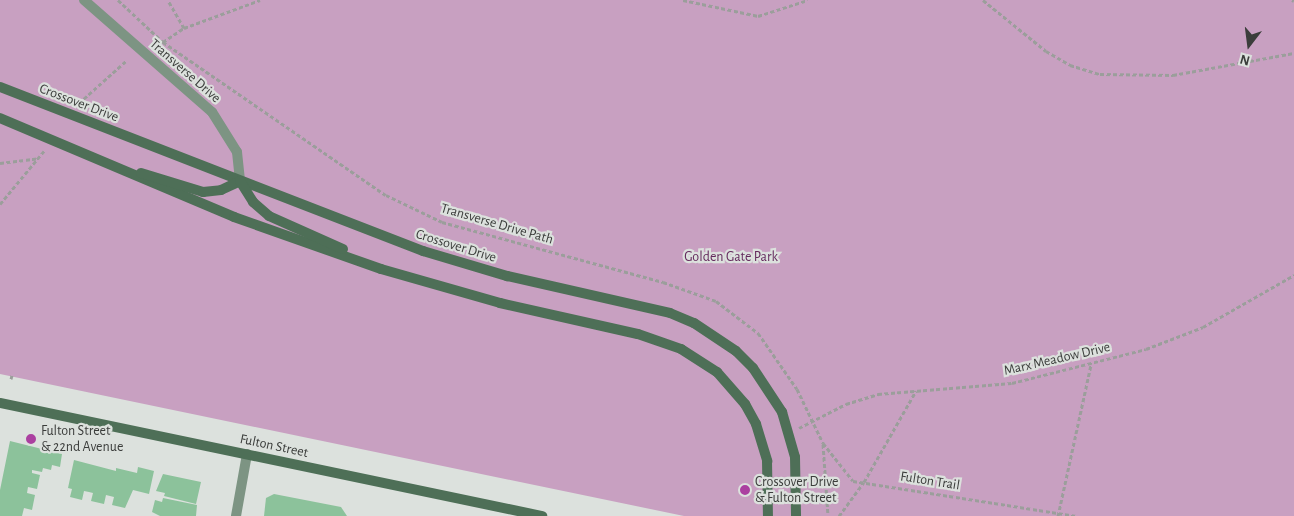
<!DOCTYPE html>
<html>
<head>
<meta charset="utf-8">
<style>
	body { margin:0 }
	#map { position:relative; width:1294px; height:516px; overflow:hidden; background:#dce1dd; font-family:"Alegreya Sans",sans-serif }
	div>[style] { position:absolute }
	.green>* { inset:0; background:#c8a0c1 }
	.building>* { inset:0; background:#8cc29b }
	.path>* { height:3px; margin-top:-1.5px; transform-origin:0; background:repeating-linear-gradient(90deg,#9b9e9b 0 4px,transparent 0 6.5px) }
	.minor>* { height:10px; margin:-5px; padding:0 5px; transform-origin:5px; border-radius:5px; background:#7d9483 }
	.tertiary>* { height:10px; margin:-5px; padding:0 5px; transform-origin:5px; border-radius:5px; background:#7d9483 }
	.secondary>* { height:10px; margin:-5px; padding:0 5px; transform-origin:5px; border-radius:5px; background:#4e6f57 }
	.dots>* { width:14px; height:14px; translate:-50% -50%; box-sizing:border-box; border:2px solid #dce1dd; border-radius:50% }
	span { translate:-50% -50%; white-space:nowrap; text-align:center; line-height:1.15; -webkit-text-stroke:4.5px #dce1dd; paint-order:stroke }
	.street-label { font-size:14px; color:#3b3d3b }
	.park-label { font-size:14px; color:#652b5e }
	.poi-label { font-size:14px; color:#3b3d3b }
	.left { translate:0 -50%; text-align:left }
	.north { position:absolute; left:1224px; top:20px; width:50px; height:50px; -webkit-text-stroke:4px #dce1dd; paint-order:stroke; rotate:195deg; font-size:14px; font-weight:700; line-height:20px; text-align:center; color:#3b3d3b }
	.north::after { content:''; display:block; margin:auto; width:18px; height:22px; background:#3b3d3b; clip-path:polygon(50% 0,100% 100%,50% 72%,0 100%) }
</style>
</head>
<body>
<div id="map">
	<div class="green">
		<i style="clip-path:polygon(0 0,1294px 0,1294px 516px,684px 516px,0 374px)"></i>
	</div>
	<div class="building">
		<i style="clip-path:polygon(10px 441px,62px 454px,60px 467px,52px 465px,51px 470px,43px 468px,42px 472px,32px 470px,32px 473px,40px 475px,37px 489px,28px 487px,27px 493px,35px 495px,32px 510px,24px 508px,22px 516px,0 516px,0 490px)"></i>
		<i style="clip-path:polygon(74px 460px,116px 471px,116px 468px,137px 473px,138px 467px,154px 471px,149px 494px,133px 490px,125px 508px,112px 505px,114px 497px,106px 495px,104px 504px,91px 501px,93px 493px,89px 492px,84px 491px,82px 500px,70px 497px,72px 489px,68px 488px)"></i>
		<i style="clip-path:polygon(163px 474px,201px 482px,196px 504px,164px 496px,165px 493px,156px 491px)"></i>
		<i style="clip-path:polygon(274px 494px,341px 507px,347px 516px,264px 516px,266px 498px)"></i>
		<i style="clip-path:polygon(163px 498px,197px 505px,196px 516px,160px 516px,152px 512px,155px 500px,162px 502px)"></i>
	</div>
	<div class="path">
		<i style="left:118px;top:0;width:62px;rotate:43deg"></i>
		<i style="left:163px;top:42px;width:270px;rotate:34.5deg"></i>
		<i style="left:386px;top:195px;width:62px;rotate:25.7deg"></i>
		<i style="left:442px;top:222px;width:229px;rotate:15.2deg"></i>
		<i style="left:663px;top:282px;width:56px;rotate:19.7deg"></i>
		<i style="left:716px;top:301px;width:53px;rotate:37.3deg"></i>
		<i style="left:758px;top:333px;width:68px;rotate:55.1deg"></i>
		<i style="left:797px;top:389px;width:60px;rotate:64.3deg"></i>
		<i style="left:823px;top:443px;width:48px;rotate:51.7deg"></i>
		<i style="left:853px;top:481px;width:226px;rotate:8.9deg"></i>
		<i style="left:683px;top:0;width:77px;rotate:12deg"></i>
		<i style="left:758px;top:16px;width:52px;rotate:-17.7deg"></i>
		<i style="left:983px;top:0;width:81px;rotate:39deg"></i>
		<i style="left:1046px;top:51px;width:28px;rotate:30deg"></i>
		<i style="left:1070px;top:65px;width:31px;rotate:17deg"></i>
		<i style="left:1100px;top:74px;width:73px;rotate:0.8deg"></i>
		<i style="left:1173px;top:75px;width:123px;rotate:-10.3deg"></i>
		<i style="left:1292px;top:0;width:2px;rotate:27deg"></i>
		<i style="left:184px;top:28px;width:81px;rotate:-20.2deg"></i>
		<i style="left:163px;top:42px;width:25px;rotate:-34deg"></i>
		<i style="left:184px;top:28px;width:32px;rotate:-120deg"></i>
		<i style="left:79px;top:103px;width:64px;rotate:-41.9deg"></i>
		<i style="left:0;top:163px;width:39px;rotate:-7deg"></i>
		<i style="left:0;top:204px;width:69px;rotate:-50.3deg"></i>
		<i style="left:11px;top:379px;width:4px;rotate:-76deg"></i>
		<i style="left:799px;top:428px;width:53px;rotate:-27.1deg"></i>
		<i style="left:846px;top:404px;width:34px;rotate:-17deg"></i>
		<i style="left:878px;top:394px;width:134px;rotate:-4.7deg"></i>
		<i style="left:1012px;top:383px;width:138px;rotate:-14.2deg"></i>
		<i style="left:1146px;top:349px;width:61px;rotate:-21.1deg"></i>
		<i style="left:1203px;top:327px;width:105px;rotate:-29.7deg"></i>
		<i style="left:823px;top:444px;width:72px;rotate:86deg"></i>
		<i style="left:839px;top:516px;width:42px;rotate:-53.7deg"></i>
		<i style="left:864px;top:482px;width:105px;rotate:-60.3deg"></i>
		<i style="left:1058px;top:516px;width:155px;rotate:-77.7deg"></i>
	</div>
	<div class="minor">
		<i style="left:236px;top:516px;width:63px;rotate:-79.9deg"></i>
	</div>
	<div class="tertiary">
		<i style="left:84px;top:0;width:170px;rotate:41.2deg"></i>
		<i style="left:212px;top:112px;width:47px;rotate:58deg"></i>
		<i style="left:237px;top:152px;width:29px;rotate:84deg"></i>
	</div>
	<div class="secondary">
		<i style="left:0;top:87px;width:454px;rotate:21.2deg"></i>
		<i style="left:423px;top:251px;width:88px;rotate:16.6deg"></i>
		<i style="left:507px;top:276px;width:167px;rotate:12.8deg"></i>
		<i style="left:670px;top:313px;width:26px;rotate:23deg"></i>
		<i style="left:694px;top:323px;width:50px;rotate:33.7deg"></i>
		<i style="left:736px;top:351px;width:24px;rotate:45deg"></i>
		<i style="left:753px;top:368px;width:53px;rotate:56.6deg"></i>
		<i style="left:782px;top:412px;width:47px;rotate:73.9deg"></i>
		<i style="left:795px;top:457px;width:59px;rotate:89deg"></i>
		<i style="left:0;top:118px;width:254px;rotate:22.9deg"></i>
		<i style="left:234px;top:217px;width:156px;rotate:19.5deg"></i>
		<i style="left:381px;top:269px;width:124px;rotate:15.9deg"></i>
		<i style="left:500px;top:303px;width:141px;rotate:12.7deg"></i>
		<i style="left:638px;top:334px;width:46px;rotate:19.2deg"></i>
		<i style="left:681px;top:349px;width:43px;rotate:32.6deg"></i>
		<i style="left:717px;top:372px;width:43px;rotate:48.8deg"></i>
		<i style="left:745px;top:404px;width:23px;rotate:61deg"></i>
		<i style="left:756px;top:424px;width:39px;rotate:73deg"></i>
		<i style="left:767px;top:461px;width:55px;rotate:89deg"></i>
		<i style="left:141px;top:173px;width:65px;rotate:17deg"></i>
		<i style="left:203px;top:192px;width:18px;rotate:-6deg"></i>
		<i style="left:221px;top:190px;width:21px;rotate:-25deg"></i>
		<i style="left:240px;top:181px;width:25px;rotate:58deg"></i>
		<i style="left:253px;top:202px;width:21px;rotate:41deg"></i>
		<i style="left:269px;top:216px;width:81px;rotate:24deg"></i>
		<i style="left:0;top:403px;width:554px;rotate:11.78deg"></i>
	</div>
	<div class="dots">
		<i style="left:31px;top:439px;background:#ab40a0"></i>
		<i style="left:745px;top:490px;background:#ab40a0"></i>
	</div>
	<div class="street-label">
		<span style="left:185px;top:71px;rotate:41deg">Transverse Drive</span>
		<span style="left:79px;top:103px;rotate:21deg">Crossover Drive</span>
		<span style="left:497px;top:224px;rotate:16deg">Transverse Drive Path</span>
		<span style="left:456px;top:246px;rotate:17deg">Crossover Drive</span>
		<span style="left:1057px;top:359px;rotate:-13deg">Marx Meadow Drive</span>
		<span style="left:274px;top:446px;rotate:12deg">Fulton Street</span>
		<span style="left:930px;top:481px;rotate:9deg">Fulton Trail</span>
	</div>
	<div class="park-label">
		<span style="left:731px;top:257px">Golden Gate Park</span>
	</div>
	<div class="poi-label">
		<span class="left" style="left:41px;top:439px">Fulton Street<br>&amp; 22nd Avenue</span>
		<span class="left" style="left:755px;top:490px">Crossover Drive<br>&amp; Fulton Street</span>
	</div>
	<div class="north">N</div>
</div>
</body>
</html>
